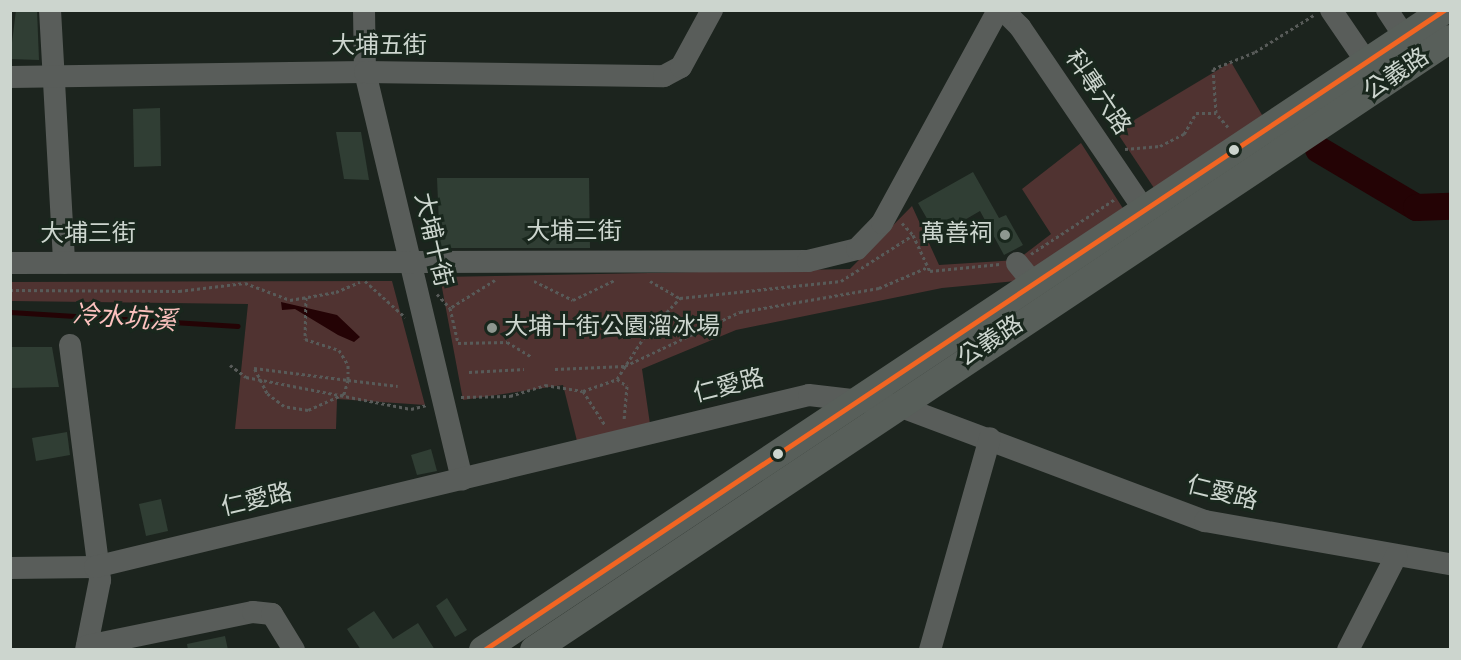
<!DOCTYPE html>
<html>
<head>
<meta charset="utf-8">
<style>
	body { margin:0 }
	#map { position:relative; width:1461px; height:660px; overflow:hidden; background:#1c241e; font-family:"Alegreya Sans","Noto Sans TC",sans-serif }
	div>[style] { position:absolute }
	.green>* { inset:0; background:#503331 }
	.water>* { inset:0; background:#240305 }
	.stream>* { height:4.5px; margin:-2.25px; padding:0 2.25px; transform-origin:2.25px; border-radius:2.25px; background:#240305 }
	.river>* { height:27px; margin:-13.5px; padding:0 13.5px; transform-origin:13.5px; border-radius:13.5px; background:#240305 }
	.building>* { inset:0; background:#303e34 }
	.path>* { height:3px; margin-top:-1.5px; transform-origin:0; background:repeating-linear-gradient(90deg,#585b59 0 3px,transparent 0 6px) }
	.minor>* { height:22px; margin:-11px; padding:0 11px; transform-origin:11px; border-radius:11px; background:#595d5a }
	.major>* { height:28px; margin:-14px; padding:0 14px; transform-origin:14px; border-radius:14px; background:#585f5a }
	.bus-1>* { height:4.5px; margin:-2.25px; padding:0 2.25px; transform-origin:2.25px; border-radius:2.25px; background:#f26522 }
	.dots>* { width:16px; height:16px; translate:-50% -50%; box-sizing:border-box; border:3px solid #19271d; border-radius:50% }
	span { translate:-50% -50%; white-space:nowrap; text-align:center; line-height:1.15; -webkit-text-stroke:6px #19271d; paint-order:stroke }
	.street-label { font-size:24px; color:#ccd5ce }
	.poi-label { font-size:24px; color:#ccd5ce }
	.right { translate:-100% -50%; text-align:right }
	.left { translate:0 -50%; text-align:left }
	.water-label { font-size:26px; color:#fcc1be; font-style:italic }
	.frame { position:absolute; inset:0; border:12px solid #ccd5ce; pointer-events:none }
</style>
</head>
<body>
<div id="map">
	<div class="green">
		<i style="clip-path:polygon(1231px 62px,1265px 120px,1154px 188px,1116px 131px)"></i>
		<i style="clip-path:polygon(1081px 143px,1124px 210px,1016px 281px,942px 288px,736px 330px,642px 369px,650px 424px,578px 445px,563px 385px,463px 400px,440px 277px,850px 269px,912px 206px,939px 265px,1017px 260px,1051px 234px,1022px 189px)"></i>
		<i style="clip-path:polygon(392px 281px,425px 405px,337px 399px,336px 429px,235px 429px,248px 304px,11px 301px,11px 282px)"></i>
	</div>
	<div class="water">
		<i style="clip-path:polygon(281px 302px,337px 315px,360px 337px,354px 342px,338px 335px,295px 309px,282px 310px)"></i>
	</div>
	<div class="stream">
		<i style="left:10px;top:312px;width:228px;rotate:3.5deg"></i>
	</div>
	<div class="river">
		<i style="left:1318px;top:149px;width:114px;rotate:30.6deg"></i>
		<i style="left:1416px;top:207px;width:34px;rotate:-2deg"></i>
	</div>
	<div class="building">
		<i style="clip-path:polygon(16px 10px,37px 10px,39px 60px,10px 59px)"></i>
		<i style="clip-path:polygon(160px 108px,161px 166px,134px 167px,133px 109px)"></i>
		<i style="clip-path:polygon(336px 132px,361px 132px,369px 180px,344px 179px)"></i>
		<i style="clip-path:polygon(973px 172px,999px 218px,1006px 215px,1023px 245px,1004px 255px,980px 211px,937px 236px,918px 203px)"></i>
		<i style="clip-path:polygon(437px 178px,589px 178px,590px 248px,440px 248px)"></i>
		<i style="clip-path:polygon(10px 347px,52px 347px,59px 387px,10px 388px)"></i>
		<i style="clip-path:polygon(67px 432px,70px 455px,36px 461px,32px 438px)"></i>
		<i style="clip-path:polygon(431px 449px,437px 471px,417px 475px,411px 455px)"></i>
		<i style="clip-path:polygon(161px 499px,168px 531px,146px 536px,139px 504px)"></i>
		<i style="clip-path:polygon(447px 598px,467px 630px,455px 637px,436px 606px)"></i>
		<i style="clip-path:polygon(374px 611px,393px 639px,418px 623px,435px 650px,361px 650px,347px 629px)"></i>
		<i style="clip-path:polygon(225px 636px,228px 650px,188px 650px,187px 644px)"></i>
	</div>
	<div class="path">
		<i style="left:1228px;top:127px;width:18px;rotate:-131deg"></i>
		<i style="left:1216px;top:113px;width:44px;rotate:-93.9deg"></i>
		<i style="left:1213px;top:69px;width:45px;rotate:-22deg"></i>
		<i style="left:1255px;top:52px;width:70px;rotate:-32.1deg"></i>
		<i style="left:1125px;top:149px;width:35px;rotate:-5deg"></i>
		<i style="left:1160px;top:146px;width:27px;rotate:-27deg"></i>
		<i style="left:1184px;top:134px;width:24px;rotate:-60deg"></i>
		<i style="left:1196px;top:113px;width:20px"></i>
		<i style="left:902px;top:223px;width:16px;rotate:47deg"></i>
		<i style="left:1031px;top:254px;width:100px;rotate:-33.2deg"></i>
		<i style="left:495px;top:280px;width:53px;rotate:148.1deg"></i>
		<i style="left:450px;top:308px;width:36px;rotate:77deg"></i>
		<i style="left:458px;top:343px;width:49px;rotate:-1.2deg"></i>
		<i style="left:507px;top:342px;width:29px;rotate:31deg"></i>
		<i style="left:365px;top:281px;width:54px;rotate:42deg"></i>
		<i style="left:534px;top:281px;width:43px;rotate:26deg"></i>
		<i style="left:573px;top:300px;width:47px;rotate:-25.5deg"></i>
		<i style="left:650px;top:281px;width:34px;rotate:30deg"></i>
		<i style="left:10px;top:290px;width:169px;rotate:0.3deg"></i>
		<i style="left:179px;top:291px;width:66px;rotate:-6.9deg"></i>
		<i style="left:245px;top:283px;width:48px;rotate:20.7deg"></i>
		<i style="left:290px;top:300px;width:47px;rotate:-9.9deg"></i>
		<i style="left:336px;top:292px;width:26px;rotate:-23deg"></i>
		<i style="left:437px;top:294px;width:19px;rotate:47deg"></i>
		<i style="left:306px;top:297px;width:42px;rotate:91.4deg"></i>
		<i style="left:305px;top:339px;width:36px;rotate:18deg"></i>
		<i style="left:339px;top:350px;width:17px;rotate:59deg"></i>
		<i style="left:348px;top:365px;width:15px;rotate:90deg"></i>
		<i style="left:348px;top:380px;width:15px;rotate:106deg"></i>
		<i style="left:344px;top:394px;width:39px;rotate:156deg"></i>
		<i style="left:308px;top:410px;width:24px;rotate:-171deg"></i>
		<i style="left:284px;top:406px;width:21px;rotate:-143deg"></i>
		<i style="left:267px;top:393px;width:28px;rotate:-117deg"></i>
		<i style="left:254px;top:368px;width:95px;rotate:7.3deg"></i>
		<i style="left:348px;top:380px;width:50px;rotate:6.8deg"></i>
		<i style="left:230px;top:365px;width:20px;rotate:37deg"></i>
		<i style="left:246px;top:377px;width:168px;rotate:11deg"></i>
		<i style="left:411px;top:409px;width:16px;rotate:-14deg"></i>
		<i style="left:555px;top:369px;width:70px;rotate:-2.5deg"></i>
		<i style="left:625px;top:366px;width:127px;rotate:-25.2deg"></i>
		<i style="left:740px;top:312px;width:141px;rotate:-9.8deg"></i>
		<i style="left:879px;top:288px;width:53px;rotate:-23.2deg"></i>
		<i style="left:469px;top:372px;width:55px;rotate:-3.1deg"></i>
		<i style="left:617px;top:379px;width:12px;rotate:35deg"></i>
		<i style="left:627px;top:386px;width:35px;rotate:95deg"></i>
		<i style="left:583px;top:391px;width:40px;rotate:57.1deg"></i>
		<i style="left:461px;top:397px;width:49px;rotate:-1.2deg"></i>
		<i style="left:510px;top:396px;width:37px;rotate:-17deg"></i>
		<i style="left:545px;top:385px;width:38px;rotate:9deg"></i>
		<i style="left:583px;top:391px;width:36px;rotate:-19deg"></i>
		<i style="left:617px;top:379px;width:54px;rotate:-57.2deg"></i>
		<i style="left:646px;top:334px;width:50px;rotate:-46.6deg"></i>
		<i style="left:680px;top:298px;width:162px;rotate:-6deg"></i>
		<i style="left:841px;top:281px;width:85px;rotate:-32.6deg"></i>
		<i style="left:913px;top:235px;width:40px;rotate:65deg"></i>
		<i style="left:930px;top:271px;width:70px;rotate:-5.7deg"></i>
	</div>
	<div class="minor">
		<i style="left:50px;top:10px;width:253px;rotate:86.8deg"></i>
		<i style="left:364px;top:10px;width:62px;rotate:89.1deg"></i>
		<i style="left:365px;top:72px;width:419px;rotate:76.6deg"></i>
		<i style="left:1003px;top:10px;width:24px;rotate:45deg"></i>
		<i style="left:1020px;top:27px;width:219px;rotate:55.8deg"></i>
		<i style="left:1331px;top:10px;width:80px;rotate:55.7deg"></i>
		<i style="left:1387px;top:10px;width:49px;rotate:56.6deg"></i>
		<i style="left:10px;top:77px;width:355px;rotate:-0.8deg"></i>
		<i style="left:365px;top:72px;width:299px;rotate:0.8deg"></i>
		<i style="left:664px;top:76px;width:19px;rotate:-28deg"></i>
		<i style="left:681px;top:67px;width:65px;rotate:-61.5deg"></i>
		<i style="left:10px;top:263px;width:798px;rotate:-0.14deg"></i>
		<i style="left:808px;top:261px;width:50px;rotate:-13.8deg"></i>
		<i style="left:857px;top:249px;width:36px;rotate:-46deg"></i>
		<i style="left:882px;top:223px;width:243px;rotate:-61.4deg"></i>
		<i style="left:1017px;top:263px;width:26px;rotate:51deg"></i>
		<i style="left:70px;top:345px;width:237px;rotate:82.7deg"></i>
		<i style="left:100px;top:580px;width:71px;rotate:101.3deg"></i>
		<i style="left:10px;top:568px;width:85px;rotate:-0.7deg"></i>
		<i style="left:95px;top:567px;width:734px;rotate:-13.54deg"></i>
		<i style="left:809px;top:395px;width:88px;rotate:6.6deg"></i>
		<i style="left:896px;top:405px;width:330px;rotate:20.6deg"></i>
		<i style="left:1205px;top:521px;width:249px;rotate:10deg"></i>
		<i style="left:87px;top:646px;width:169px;rotate:-11.6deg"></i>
		<i style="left:253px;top:612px;width:19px;rotate:6deg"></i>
		<i style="left:272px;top:614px;width:42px;rotate:58.6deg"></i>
		<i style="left:930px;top:650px;width:220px;rotate:-74.2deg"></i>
		<i style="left:1348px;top:650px;width:106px;rotate:-62.9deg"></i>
	</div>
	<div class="major">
		<i style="left:483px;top:650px;width:1155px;rotate:-33.64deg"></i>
		<i style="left:534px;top:650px;width:1101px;rotate:-33.7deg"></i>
	</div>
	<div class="bus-1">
		<i style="left:484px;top:650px;width:1154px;rotate:-33.69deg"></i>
	</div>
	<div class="dots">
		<i style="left:1234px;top:150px;background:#ccd5ce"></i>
		<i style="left:1005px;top:235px;background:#8e9790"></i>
		<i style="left:492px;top:328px;background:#8e9790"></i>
		<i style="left:778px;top:454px;background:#ccd5ce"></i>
	</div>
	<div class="street-label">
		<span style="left:379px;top:47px">大埔五街</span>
		<span style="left:1397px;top:75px;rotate:-34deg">公義路</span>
		<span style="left:1097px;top:93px;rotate:56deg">科專六路</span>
		<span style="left:574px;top:233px">大埔三街</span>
		<span style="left:88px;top:235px">大埔三街</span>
		<span style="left:432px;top:240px;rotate:77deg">大埔十街</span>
		<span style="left:991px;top:342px;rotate:-33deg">公義路</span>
		<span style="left:729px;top:387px;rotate:-14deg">仁愛路</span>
		<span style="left:1222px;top:494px;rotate:14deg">仁愛路</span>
		<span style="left:257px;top:501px;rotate:-13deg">仁愛路</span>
	</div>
	<div class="poi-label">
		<span class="right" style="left:993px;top:235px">萬善祠</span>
		<span class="left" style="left:504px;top:328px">大埔十街公園溜冰場</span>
	</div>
	<div class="water-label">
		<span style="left:124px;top:319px;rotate:4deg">冷水坑溪</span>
	</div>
	<div class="frame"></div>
</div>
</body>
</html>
